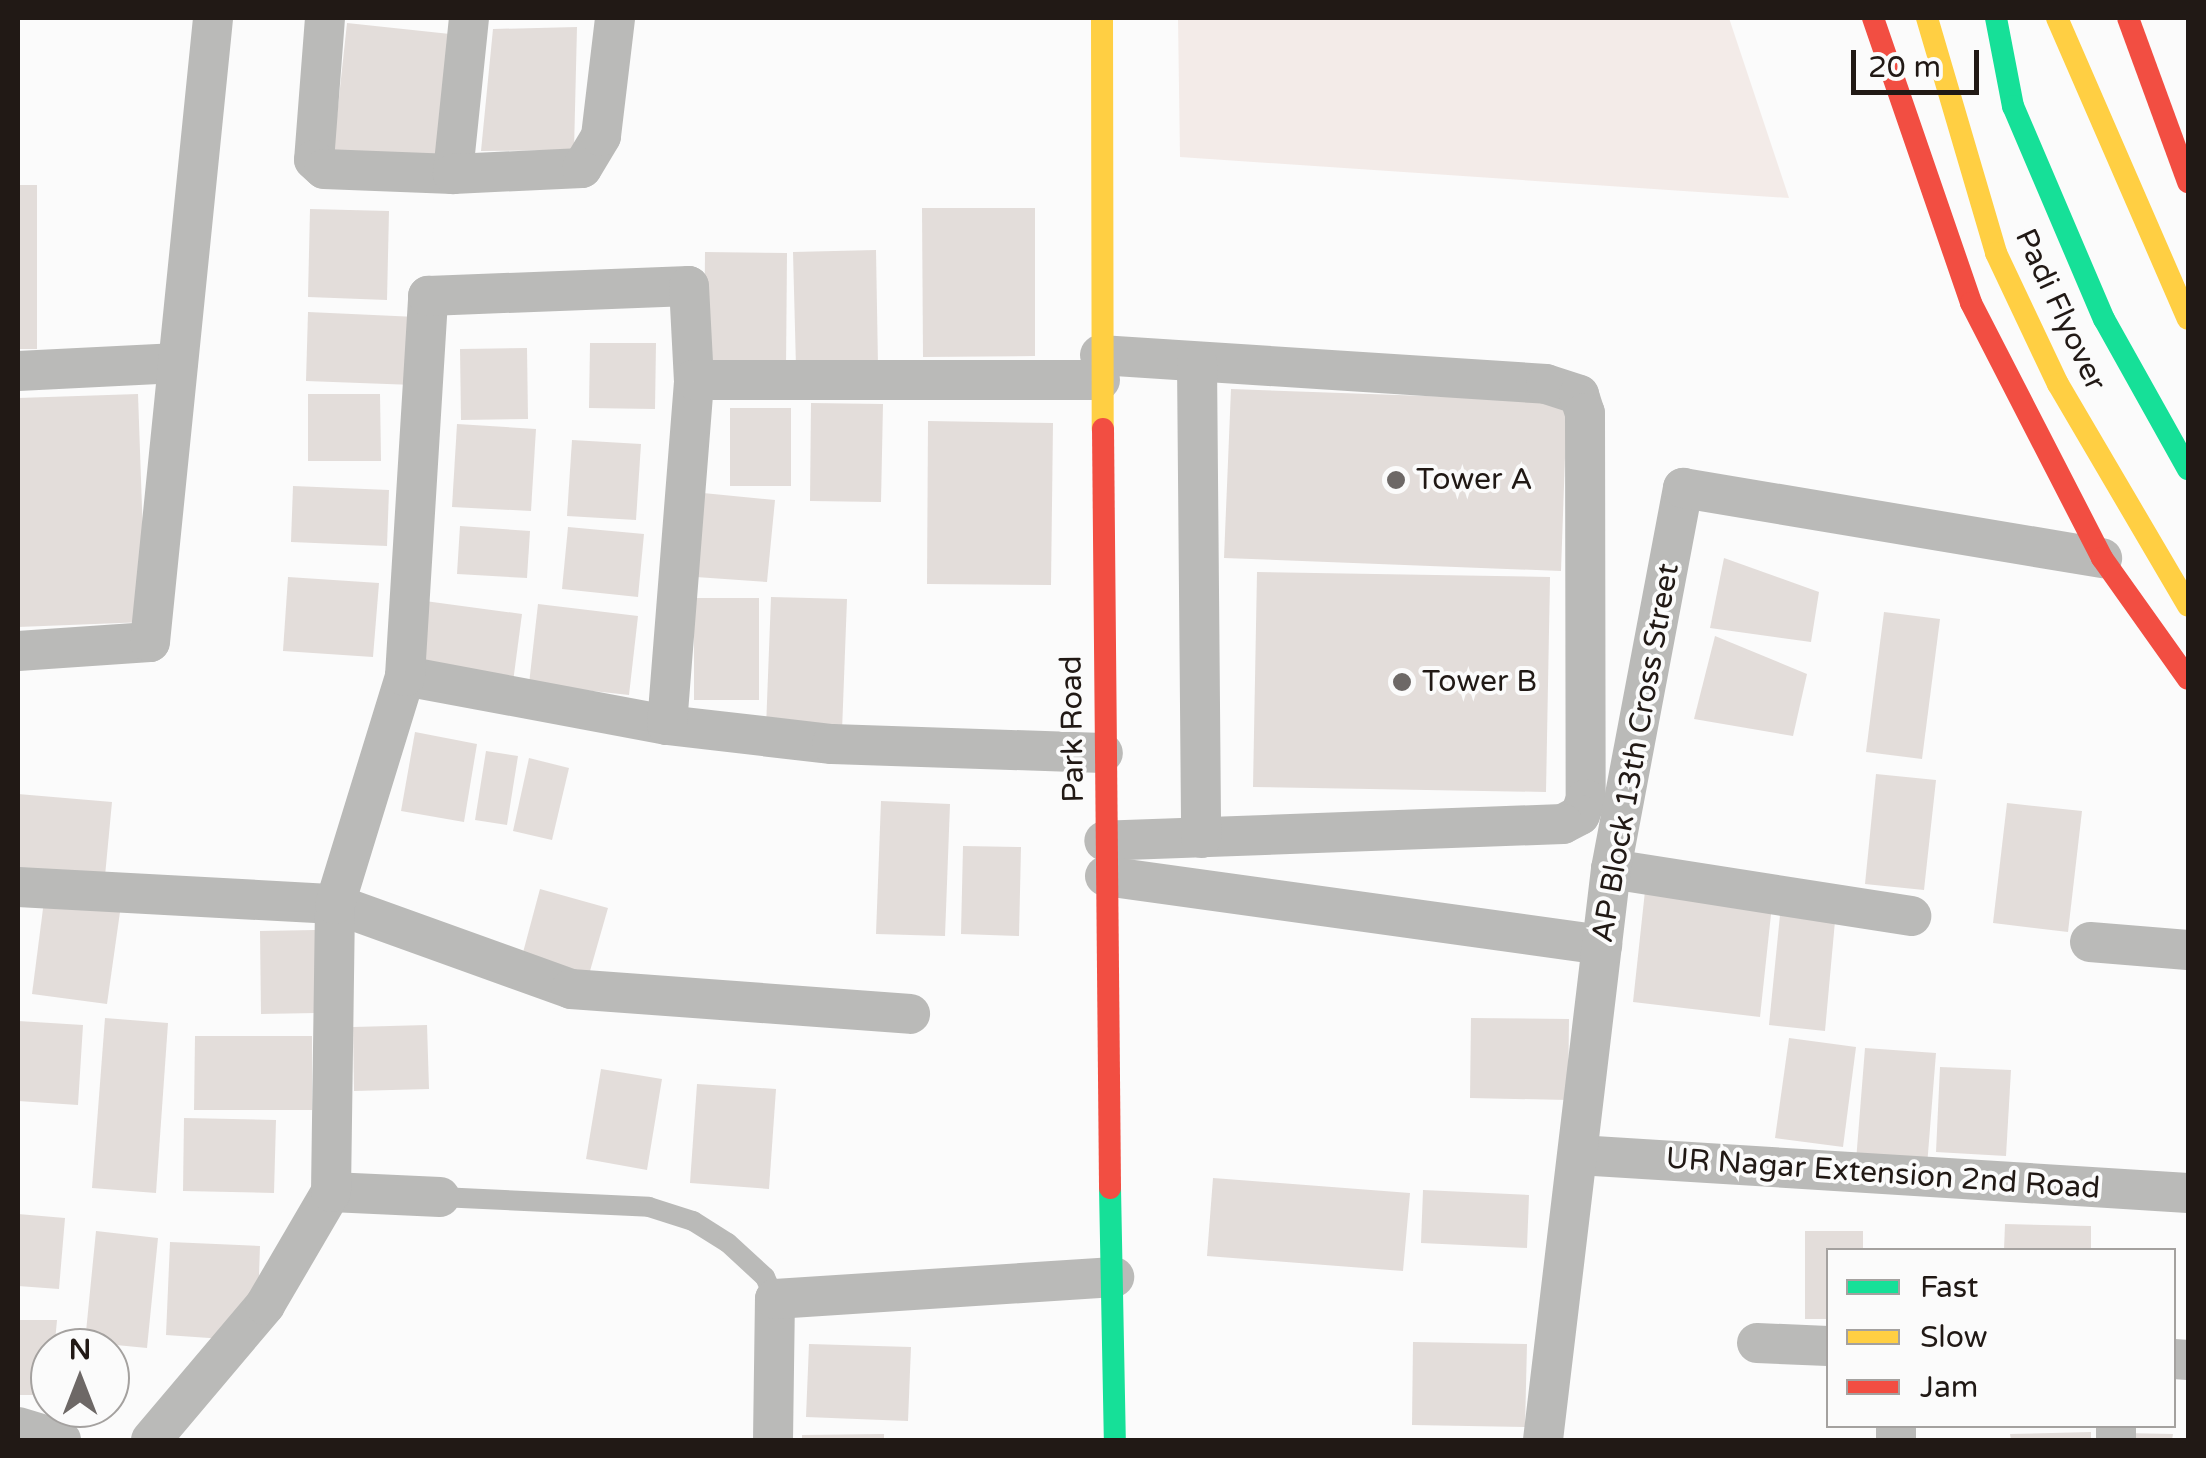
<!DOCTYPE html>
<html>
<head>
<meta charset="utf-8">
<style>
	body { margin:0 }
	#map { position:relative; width:2206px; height:1458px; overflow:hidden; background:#fbfbfb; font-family:"Varela Round",sans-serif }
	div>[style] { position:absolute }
	.industrial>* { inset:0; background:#f3ebe8 }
	.building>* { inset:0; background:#e3ddda }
	.lane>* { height:20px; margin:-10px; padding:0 10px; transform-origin:10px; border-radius:10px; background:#babab8 }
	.street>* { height:40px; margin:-20px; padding:0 20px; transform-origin:20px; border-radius:20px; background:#babab8 }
	.fast>* { height:22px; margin:-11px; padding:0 11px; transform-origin:11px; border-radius:11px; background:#16e098 }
	.slow>* { height:22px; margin:-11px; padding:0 11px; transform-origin:11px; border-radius:11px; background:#ffcf43 }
	.jam>* { height:22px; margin:-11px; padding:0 11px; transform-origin:11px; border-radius:11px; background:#f24e42 }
	.dots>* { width:28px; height:28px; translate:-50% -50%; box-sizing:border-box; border:5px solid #fbfbfb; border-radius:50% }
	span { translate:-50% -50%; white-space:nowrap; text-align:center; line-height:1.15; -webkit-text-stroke:8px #fbfbfb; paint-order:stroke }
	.street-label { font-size:30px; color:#211915 }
	.poi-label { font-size:30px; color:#211915 }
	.left { translate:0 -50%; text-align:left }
	.frame { position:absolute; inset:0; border:20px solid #211915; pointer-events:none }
	.legend { position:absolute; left:1826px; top:1248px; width:350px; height:180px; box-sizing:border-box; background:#fbfbfb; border:2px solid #a4a19f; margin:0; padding:12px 18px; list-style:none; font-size:30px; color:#211915 }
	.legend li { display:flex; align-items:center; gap:20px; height:50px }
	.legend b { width:50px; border:2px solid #a4a19f }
	.north { position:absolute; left:30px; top:1328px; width:100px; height:100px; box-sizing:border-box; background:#fbfbfb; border:2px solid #a4a19f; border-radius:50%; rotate:0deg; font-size:28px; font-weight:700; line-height:40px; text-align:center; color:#211915 }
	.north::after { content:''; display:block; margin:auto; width:35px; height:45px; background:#6d6866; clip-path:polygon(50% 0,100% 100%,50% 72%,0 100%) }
	.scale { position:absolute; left:1851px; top:50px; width:128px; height:45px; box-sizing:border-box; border:5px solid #211915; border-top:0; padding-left:12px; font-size:30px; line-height:35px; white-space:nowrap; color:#211915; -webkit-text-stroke:8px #fbfbfb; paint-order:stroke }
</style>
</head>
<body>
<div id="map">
	<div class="industrial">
		<i style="clip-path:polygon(1178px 18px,1729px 18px,1789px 198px,1180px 157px)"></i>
	</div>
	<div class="building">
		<i style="clip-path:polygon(347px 23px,450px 34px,437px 164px,333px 153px)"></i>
		<i style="clip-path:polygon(577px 27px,574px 150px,481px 151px,493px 29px)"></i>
		<i style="clip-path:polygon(18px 185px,37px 185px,37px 349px,18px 349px)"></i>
		<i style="clip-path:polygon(922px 208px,1035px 208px,1035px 356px,923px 357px)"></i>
		<i style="clip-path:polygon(310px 209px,389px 211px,387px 300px,308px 297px)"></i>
		<i style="clip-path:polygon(876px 250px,878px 365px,796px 367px,793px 252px)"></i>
		<i style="clip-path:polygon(705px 252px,787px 253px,786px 370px,704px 369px)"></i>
		<i style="clip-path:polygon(308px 312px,417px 317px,414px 385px,306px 381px)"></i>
		<i style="clip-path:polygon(590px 343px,656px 343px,655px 409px,589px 408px)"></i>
		<i style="clip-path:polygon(527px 348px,528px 419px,461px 420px,460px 349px)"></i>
		<i style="clip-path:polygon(1231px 389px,1567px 401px,1561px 571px,1224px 558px)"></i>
		<i style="clip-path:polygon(138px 394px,146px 622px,18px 627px,18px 398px)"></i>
		<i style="clip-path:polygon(308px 394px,380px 394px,381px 461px,308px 461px)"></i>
		<i style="clip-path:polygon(811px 403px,883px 404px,881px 502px,810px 501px)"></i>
		<i style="clip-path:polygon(730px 408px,791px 408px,791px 486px,730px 486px)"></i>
		<i style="clip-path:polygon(928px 421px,1053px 423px,1051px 585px,927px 584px)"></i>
		<i style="clip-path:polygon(457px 424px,536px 429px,531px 511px,452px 507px)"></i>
		<i style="clip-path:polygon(572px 440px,641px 444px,636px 520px,567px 516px)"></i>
		<i style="clip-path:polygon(293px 486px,389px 490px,387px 546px,291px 542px)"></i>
		<i style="clip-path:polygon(703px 493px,775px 500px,767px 582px,696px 577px)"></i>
		<i style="clip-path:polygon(460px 526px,530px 531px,527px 578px,457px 574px)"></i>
		<i style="clip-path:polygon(568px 527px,644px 534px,638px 597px,562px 589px)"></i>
		<i style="clip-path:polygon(1724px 558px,1819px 592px,1811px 642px,1710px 628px)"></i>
		<i style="clip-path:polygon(1257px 572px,1550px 577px,1546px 792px,1253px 787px)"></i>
		<i style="clip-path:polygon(288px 577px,379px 583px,373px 657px,283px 651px)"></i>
		<i style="clip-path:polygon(771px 597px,847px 599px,842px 731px,766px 728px)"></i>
		<i style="clip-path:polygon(694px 598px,759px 598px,759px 700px,694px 700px)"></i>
		<i style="clip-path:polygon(425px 601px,522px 614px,513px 682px,416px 669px)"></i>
		<i style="clip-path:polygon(538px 604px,638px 616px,629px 695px,529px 684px)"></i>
		<i style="clip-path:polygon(1884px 612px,1940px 619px,1922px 759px,1866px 752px)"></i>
		<i style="clip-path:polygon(1715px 636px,1807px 674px,1793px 736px,1694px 719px)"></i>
		<i style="clip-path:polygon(415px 732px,477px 744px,464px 822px,401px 811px)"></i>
		<i style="clip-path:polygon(486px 751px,518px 756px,507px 825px,475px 820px)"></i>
		<i style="clip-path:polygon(529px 758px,569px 768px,552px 840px,513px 831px)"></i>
		<i style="clip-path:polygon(1876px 774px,1936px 780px,1924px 890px,1865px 884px)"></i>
		<i style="clip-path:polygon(18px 794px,112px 802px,105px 876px,18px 869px)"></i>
		<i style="clip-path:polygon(881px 801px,950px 804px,945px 936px,876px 934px)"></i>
		<i style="clip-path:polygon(2007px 803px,2082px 811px,2068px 932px,1993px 923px)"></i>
		<i style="clip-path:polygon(963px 846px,1021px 847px,1019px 936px,961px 934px)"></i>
		<i style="clip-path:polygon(540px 889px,608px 908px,588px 978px,521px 960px)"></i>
		<i style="clip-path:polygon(1645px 891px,1772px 905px,1760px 1017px,1633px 1002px)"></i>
		<i style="clip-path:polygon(44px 901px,120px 912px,107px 1004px,32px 994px)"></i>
		<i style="clip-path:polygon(1781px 905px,1836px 910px,1825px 1031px,1769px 1025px)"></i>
		<i style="clip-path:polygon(315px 930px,316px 1013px,261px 1014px,260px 931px)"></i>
		<i style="clip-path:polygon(105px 1018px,168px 1023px,156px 1193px,92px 1188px)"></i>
		<i style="clip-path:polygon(1471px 1018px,1569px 1019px,1568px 1100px,1470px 1098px)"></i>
		<i style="clip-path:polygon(18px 1021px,83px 1025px,78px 1105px,18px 1101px)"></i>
		<i style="clip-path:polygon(427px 1025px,429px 1089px,354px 1091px,353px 1027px)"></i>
		<i style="clip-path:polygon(195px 1036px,312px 1036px,312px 1110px,194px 1110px)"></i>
		<i style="clip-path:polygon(1789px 1038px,1856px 1047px,1843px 1147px,1775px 1138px)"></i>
		<i style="clip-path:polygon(1865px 1048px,1936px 1053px,1927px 1166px,1856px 1161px)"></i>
		<i style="clip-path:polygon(1940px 1067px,2011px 1070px,2006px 1156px,1936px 1152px)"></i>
		<i style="clip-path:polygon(601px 1069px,662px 1079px,647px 1170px,586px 1159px)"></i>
		<i style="clip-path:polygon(697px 1084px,776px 1089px,769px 1189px,690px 1183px)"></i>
		<i style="clip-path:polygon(184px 1118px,276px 1120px,274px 1193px,183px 1191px)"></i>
		<i style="clip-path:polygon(1213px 1178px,1410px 1193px,1403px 1271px,1207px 1256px)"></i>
		<i style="clip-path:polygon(1423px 1190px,1529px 1195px,1527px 1248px,1421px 1243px)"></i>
		<i style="clip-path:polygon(18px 1214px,65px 1218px,59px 1289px,18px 1286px)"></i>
		<i style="clip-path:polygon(2005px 1224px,2091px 1226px,2091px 1250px,2004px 1250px)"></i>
		<i style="clip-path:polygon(96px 1231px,158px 1238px,147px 1348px,85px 1342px)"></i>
		<i style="clip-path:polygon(1805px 1231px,1863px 1231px,1863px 1250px,1828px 1250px,1828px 1319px,1805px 1319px)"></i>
		<i style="clip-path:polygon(170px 1242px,260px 1246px,258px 1304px,224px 1339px,166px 1335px)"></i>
		<i style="clip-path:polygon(18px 1320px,57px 1320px,50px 1395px,18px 1395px)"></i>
		<i style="clip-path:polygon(1413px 1342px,1527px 1344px,1525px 1427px,1412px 1425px)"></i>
		<i style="clip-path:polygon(809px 1344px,911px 1347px,908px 1421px,806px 1417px)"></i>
		<i style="clip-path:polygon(2091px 1432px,2091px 1440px,2011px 1440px,2010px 1434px)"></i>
		<i style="clip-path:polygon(2124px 1433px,2173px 1434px,2172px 1440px,2124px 1440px)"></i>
		<i style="clip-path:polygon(884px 1434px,884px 1440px,802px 1440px,802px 1435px)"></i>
	</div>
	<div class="lane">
		<i style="left:440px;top:1197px;width:209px;rotate:2.7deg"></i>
		<i style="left:649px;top:1207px;width:46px;rotate:17.7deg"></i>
		<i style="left:693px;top:1221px;width:41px;rotate:32.2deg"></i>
		<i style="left:728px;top:1243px;width:50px;rotate:42.6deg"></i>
		<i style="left:765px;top:1277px;width:24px;rotate:66deg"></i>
	</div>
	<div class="street">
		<i style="left:325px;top:18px;width:142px;rotate:94.4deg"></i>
		<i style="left:314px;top:160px;width:13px;rotate:42deg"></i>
		<i style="left:324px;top:169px;width:129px;rotate:2.2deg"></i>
		<i style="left:469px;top:18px;width:157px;rotate:95.9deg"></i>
		<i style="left:453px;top:174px;width:129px;rotate:-2.7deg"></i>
		<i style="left:582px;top:168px;width:37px;rotate:-59deg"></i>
		<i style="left:601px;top:136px;width:119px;rotate:-83.2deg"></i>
		<i style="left:1100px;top:355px;width:447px;rotate:3.7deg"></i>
		<i style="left:1546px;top:384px;width:35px;rotate:18deg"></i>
		<i style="left:1579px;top:395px;width:19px;rotate:72deg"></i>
		<i style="left:1585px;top:413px;width:386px;rotate:89.9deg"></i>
		<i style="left:1586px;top:799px;width:17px;rotate:111deg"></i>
		<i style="left:1580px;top:815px;width:19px;rotate:152deg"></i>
		<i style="left:1563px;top:824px;width:459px;rotate:177.9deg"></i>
		<i style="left:1197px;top:362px;width:476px;rotate:89.5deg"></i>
		<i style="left:18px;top:371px;width:160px;rotate:-2.9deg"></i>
		<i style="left:18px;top:651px;width:132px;rotate:-3.9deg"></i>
		<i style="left:150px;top:642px;width:627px;rotate:-84.23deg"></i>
		<i style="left:405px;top:676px;width:267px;rotate:10.6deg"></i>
		<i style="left:667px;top:725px;width:166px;rotate:6.6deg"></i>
		<i style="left:832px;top:744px;width:271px;rotate:1.9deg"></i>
		<i style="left:667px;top:725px;width:346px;rotate:-85.5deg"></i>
		<i style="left:1611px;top:869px;width:304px;rotate:8.9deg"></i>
		<i style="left:1105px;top:876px;width:502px;rotate:7.9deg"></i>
		<i style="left:18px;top:887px;width:317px;rotate:3.1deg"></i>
		<i style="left:335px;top:904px;width:251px;rotate:19.8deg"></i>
		<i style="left:571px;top:989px;width:340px;rotate:4.2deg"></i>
		<i style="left:2090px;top:942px;width:98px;rotate:4.7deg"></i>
		<i style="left:1578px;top:1155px;width:611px;rotate:3.56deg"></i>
		<i style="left:331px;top:1192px;width:109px;rotate:2.6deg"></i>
		<i style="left:1757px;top:1343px;width:71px;rotate:2.4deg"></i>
		<i style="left:2174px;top:1359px;width:14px;rotate:4deg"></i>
		<i style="left:18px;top:1427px;width:45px;rotate:16.8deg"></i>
		<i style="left:151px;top:1440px;width:177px;rotate:-49.8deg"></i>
		<i style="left:265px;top:1305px;width:131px;rotate:-59.7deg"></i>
		<i style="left:331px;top:1192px;width:288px;rotate:-89.2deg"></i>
		<i style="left:335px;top:904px;width:239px;rotate:-72.9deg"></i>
		<i style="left:405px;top:676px;width:381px;rotate:-86.5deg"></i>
		<i style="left:428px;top:296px;width:261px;rotate:-2.2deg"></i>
		<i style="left:689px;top:286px;width:94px;rotate:87deg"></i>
		<i style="left:694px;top:380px;width:406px"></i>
		<i style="left:773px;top:1440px;width:141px;rotate:-89.2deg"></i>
		<i style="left:775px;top:1299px;width:340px;rotate:-3.7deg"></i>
		<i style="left:1543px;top:1440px;width:575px;rotate:-83.21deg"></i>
		<i style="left:1611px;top:869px;width:388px;rotate:-79.3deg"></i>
		<i style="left:1683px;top:488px;width:425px;rotate:9.5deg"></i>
		<i style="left:1896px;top:1440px;width:14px;rotate:-90deg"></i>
		<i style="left:2116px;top:1440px;width:14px;rotate:-90deg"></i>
	</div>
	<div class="fast">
		<i style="left:1996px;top:18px;width:90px;rotate:79.1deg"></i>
		<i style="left:2013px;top:106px;width:232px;rotate:66.9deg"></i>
		<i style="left:2104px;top:319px;width:172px;rotate:60.8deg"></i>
		<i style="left:1110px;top:1188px;width:252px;rotate:88.9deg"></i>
	</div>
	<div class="slow">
		<i style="left:1102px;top:18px;width:411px;rotate:89.9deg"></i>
		<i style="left:1927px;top:18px;width:245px;rotate:73.6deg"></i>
		<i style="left:1996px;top:253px;width:145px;rotate:64.7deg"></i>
		<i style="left:2058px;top:384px;width:257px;rotate:59.6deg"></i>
		<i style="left:2057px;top:18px;width:328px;rotate:66.5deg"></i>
	</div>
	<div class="jam">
		<i style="left:1873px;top:18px;width:301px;rotate:71deg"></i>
		<i style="left:1971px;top:303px;width:287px;rotate:62.8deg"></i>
		<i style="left:2102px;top:558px;width:148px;rotate:54.6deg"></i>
		<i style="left:2128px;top:18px;width:175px;rotate:69.9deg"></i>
		<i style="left:1103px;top:429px;width:759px;rotate:89.47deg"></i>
	</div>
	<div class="dots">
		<i style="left:1396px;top:480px;background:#6d6866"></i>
		<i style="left:1402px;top:682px;background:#6d6866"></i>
	</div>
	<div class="street-label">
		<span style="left:2060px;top:310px;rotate:65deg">Padi Flyover</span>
		<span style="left:1073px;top:729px;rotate:-91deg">Park Road</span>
		<span style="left:1636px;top:753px;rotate:-80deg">AP Block 13th Cross Street</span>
		<span style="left:1883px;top:1174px;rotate:4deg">UR Nagar Extension 2nd Road</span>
	</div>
	<div class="poi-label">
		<span class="left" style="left:1416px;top:480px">Tower A</span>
		<span class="left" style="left:1422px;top:682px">Tower B</span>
	</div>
	<div class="frame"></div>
	<ul class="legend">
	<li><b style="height:12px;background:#16e098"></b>Fast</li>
	<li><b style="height:12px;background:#ffcf43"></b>Slow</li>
	<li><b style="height:12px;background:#f24e42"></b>Jam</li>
	</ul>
	<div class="north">N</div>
	<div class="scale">20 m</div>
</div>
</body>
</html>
